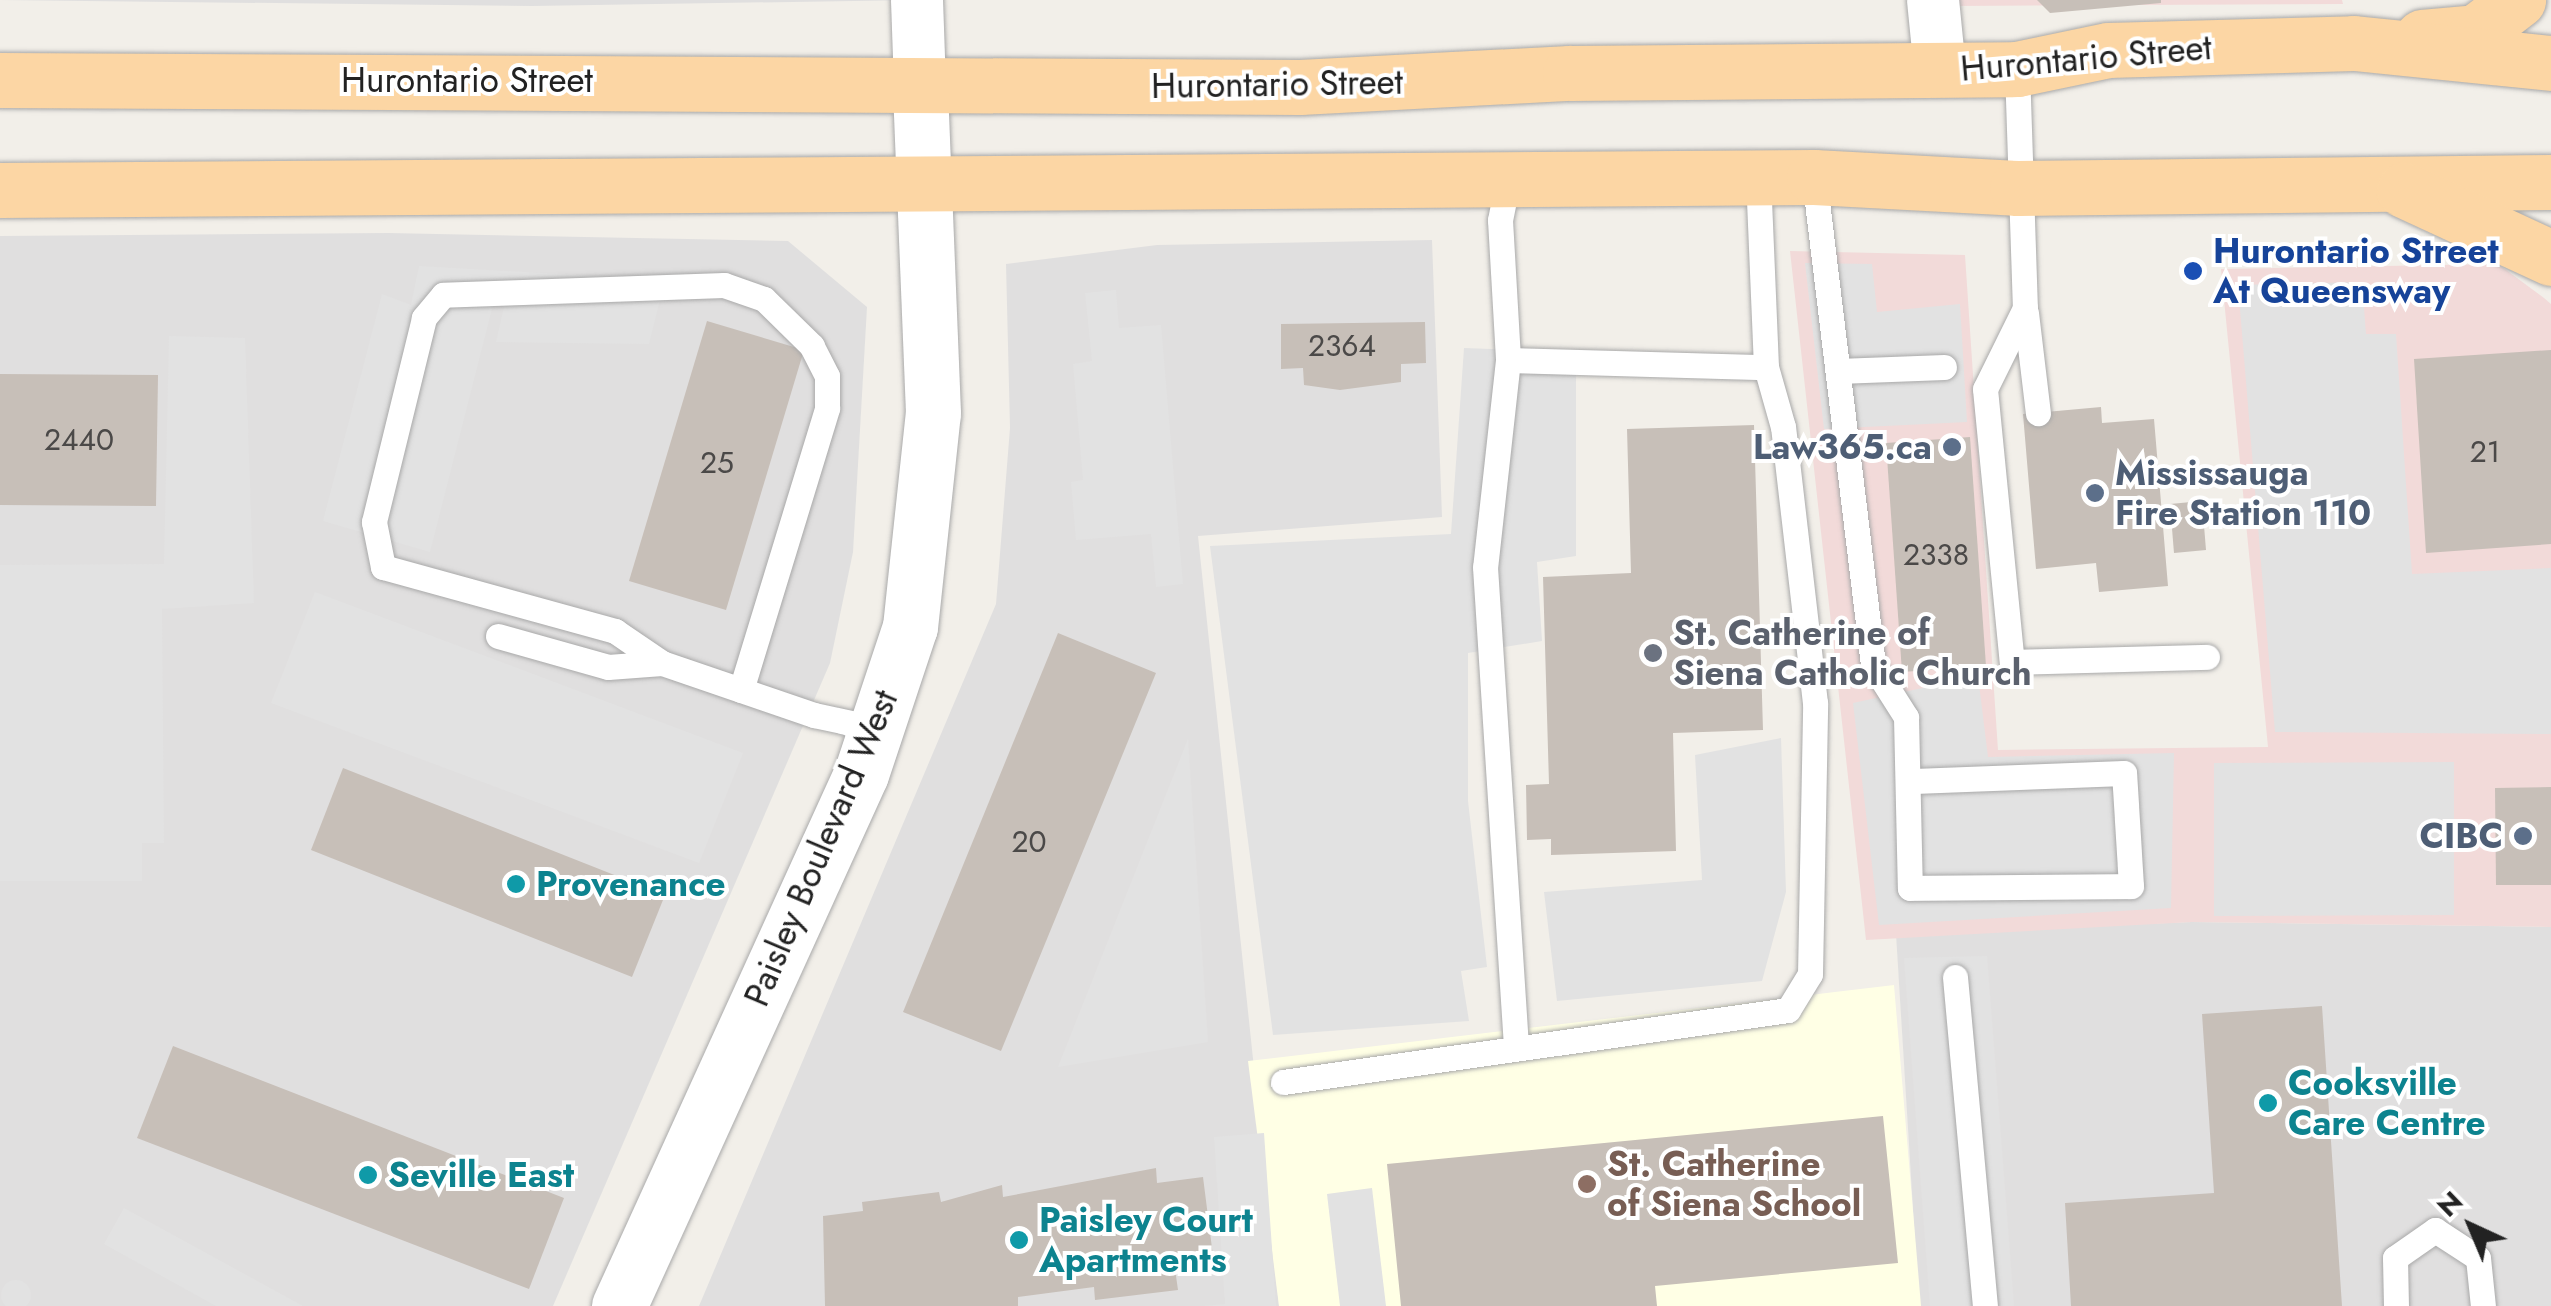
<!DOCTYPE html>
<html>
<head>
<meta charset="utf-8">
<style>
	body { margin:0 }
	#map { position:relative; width:2551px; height:1306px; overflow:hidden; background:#f2efe9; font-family:Jost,sans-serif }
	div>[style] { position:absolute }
	.residential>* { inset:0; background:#e0dfdf }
	.commercial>* { inset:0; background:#f2dad9 }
	.education>* { inset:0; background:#ffffe5 }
	.parking>* { inset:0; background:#e2e2e2 }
	.round { border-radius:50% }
	.building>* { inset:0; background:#c7bfb8 }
	.roads { filter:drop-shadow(0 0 2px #a9a9a9) drop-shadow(0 0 2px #a9a9a9) }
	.service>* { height:25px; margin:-12.5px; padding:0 12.5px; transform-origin:12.5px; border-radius:12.5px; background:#fff }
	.minor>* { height:52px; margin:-26px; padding:0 26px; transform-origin:26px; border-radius:26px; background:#fff }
	.tertiary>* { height:55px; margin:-27.5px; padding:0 27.5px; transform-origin:27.5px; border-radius:27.5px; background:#fff }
	.primary>* { height:55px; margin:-27.5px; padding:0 27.5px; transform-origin:27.5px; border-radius:27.5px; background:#fcd6a4 }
	.dots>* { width:28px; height:28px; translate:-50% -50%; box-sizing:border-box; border:5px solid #fff; border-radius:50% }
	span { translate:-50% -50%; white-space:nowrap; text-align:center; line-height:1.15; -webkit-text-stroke:8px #fff; paint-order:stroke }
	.number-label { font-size:30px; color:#4b4948 }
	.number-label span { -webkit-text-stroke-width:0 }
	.street-label { font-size:35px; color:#222 }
	.transit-label { font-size:35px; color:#164399; font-weight:700 }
	.left { translate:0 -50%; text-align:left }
	.service-label { font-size:35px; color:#4e5e75; font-weight:700 }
	.right { translate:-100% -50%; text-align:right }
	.worship-label { font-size:35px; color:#5b616d; font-weight:700 }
	.culture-label { font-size:35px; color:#0d838f; font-weight:700 }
	.education-label { font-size:35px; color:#785e54; font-weight:700 }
	.north { position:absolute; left:2421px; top:1176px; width:100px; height:100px; -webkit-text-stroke:8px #fff; paint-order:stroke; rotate:316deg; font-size:28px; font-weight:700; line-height:40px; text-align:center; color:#222 }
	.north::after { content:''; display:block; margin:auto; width:35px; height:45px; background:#222; clip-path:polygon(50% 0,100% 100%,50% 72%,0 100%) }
</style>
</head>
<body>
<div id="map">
	<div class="residential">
		<i style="clip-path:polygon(0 0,915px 0,532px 6px)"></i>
		<i style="clip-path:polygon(388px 233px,788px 241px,867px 307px,853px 552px,830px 663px,553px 1306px,0 1306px,0 236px)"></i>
		<i style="clip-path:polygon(1432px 240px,1442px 517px,1198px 536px,1279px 1306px,699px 1306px,996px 604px,1010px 428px,1006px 264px,1157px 245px)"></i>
		<i style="clip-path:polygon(2192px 922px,2551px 927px,2551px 1306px,1919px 1306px,1896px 934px)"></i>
	</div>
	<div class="commercial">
		<i style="clip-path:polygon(1953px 0,2342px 0,2343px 4px,1954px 6px)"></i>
		<i style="clip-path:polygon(1790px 251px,1965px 255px,1998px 750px,2268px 747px,2221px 269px,2498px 264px,2544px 298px,2551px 304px,2551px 927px,2192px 922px,1866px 940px)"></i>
	</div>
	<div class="education">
		<i style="clip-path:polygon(1894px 985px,1921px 1306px,1279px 1306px,1248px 1061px)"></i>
	</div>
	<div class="parking">
		<i style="clip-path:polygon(1805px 263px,1872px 264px,1877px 312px,1960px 304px,1967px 422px,1824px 429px)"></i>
		<i style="clip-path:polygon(419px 266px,665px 280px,649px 344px,496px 342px,504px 307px,494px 301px,430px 552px,323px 521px,382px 294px,411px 305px)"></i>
		<i style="clip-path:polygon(2362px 282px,2366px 334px,2396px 334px,2412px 574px,2551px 568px,2551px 734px,2275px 732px,2238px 285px)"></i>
		<i style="clip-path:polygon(1116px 290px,1119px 328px,1161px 325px,1183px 584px,1156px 587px,1151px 534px,1076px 540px,1071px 482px,1083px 480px,1073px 364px,1092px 361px,1085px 293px)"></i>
		<i style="clip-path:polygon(169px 336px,245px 338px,254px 603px,162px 609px,164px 843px,142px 843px,142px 881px,0 881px,0 565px,164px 564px)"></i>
		<i style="clip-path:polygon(1464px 348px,1576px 352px,1576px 556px,1537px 562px,1542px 641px,1468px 653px,1468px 801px,1487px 967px,1461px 971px,1469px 1021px,1273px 1035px,1210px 546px,1451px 534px)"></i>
		<i style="clip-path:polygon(315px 592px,743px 753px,699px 863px,271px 703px)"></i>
		<i style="clip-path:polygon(1978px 676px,1988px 757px,2174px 753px,2171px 908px,1879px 925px,1853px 703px)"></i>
		<i style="clip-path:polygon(1781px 738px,1786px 892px,1762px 981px,1557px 1001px,1544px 892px,1702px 880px,1695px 755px)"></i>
		<i style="clip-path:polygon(1188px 739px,1208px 1042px,1058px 1067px)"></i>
		<i style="clip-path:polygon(2454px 762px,2454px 915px,2214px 916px,2214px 763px)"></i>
		<i style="clip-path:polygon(1987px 956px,2014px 1306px,1930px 1306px,1904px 958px)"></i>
		<i style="clip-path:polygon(1264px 1133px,1276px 1306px,1203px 1306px,1225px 1304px,1214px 1137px)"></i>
		<i style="clip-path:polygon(1372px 1188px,1386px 1306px,1340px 1306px,1327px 1194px)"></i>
		<i style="clip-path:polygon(124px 1208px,303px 1306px,216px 1306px,104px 1244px)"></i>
		<i class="round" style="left:1px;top:1280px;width:30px;height:30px"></i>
	</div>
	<div class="building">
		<i style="clip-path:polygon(2037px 0,2161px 0,2161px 3px,2050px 13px)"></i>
		<i style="clip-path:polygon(707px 321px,804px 350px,726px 610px,629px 581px)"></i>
		<i style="clip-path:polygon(1425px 322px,1426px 363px,1401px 364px,1401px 382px,1340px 390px,1304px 385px,1303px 368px,1281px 369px,1281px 324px)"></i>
		<i style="clip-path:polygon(2551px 350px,2551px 544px,2426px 553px,2414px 359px)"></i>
		<i style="clip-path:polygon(0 374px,158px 375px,156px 506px,0 505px)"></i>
		<i style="clip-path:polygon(2101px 407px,2102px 423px,2154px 419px,2168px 586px,2099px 592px,2096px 563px,2036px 569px,2023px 414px)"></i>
		<i style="clip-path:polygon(1754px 425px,1763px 730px,1673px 733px,1676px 851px,1551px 855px,1551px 839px,1527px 840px,1526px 785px,1549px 784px,1543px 577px,1631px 573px,1627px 429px)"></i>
		<i style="clip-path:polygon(1970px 437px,1986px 666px,1902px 672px,1886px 443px)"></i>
		<i style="clip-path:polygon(2202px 501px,2206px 550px,2174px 553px,2170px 504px)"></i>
		<i style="clip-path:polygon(1058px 633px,1156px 673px,1001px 1051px,903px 1012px)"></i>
		<i style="clip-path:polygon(343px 768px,665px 895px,632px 977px,311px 850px)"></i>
		<i style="clip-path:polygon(2551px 787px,2551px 885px,2496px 885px,2495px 788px)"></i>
		<i style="clip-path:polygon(2322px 1006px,2342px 1306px,2071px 1306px,2065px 1203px,2214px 1193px,2202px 1014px)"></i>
		<i style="clip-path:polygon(173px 1046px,564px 1198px,529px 1289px,137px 1138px)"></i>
		<i style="clip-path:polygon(1883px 1116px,1898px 1263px,1655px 1286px,1657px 1306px,1401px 1306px,1387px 1164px)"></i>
		<i style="clip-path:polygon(1156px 1168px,1157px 1183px,1203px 1177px,1214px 1264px,1175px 1269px,1178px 1290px,1095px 1300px,1094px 1287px,1018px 1297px,1018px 1306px,825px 1306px,823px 1216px,863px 1211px,862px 1202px,939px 1192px,941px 1202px,1002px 1185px,1003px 1197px)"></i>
	</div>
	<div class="roads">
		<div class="service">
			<i style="left:2017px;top:69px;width:239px;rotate:88.1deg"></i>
			<i style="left:2025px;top:308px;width:90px;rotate:116.3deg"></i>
			<i style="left:1985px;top:389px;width:274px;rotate:84.4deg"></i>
			<i style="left:2012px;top:662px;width:195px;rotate:-1.5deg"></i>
			<i style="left:1814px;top:177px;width:492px;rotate:83.1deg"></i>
			<i style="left:1873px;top:665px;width:62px;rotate:57.6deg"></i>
			<i style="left:1906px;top:717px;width:171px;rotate:88.7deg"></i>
			<i style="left:1910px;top:888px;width:221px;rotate:-0.5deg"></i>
			<i style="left:2131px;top:886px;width:113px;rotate:-93.5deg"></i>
			<i style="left:2124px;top:773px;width:211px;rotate:177.8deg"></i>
			<i style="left:1508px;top:180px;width:41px;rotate:101.3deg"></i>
			<i style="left:1500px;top:220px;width:140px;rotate:86.7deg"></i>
			<i style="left:1508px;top:360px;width:208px;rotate:96.3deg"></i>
			<i style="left:1485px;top:567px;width:478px;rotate:86.3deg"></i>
			<i style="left:2026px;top:313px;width:101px;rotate:83.2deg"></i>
			<i style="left:1508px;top:360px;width:258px;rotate:1.6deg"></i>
			<i style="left:1838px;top:371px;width:106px;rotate:-2.2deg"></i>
			<i style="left:498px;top:636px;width:114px;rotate:15.7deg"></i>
			<i style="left:608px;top:667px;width:54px;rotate:-4.2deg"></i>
			<i style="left:741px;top:690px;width:295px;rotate:-73deg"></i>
			<i style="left:827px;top:408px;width:32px;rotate:-90deg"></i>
			<i style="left:827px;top:376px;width:34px;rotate:-117deg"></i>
			<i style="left:812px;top:346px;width:67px;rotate:-135.6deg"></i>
			<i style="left:764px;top:299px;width:42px;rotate:-160.7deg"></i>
			<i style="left:724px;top:285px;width:281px;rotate:178deg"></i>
			<i style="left:443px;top:295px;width:30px;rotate:130deg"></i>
			<i style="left:424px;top:318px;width:210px;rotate:103.8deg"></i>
			<i style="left:374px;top:522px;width:46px;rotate:78.7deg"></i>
			<i style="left:383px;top:567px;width:241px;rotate:15.4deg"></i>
			<i style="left:615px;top:631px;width:57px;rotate:34.2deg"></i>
			<i style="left:662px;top:663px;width:161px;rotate:18.9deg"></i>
			<i style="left:814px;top:715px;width:66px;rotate:12.2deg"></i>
			<i style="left:1955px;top:977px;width:330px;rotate:84.8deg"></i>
			<i style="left:1283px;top:1082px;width:510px;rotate:-8.11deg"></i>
			<i style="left:1788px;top:1010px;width:42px;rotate:-58.6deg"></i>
			<i style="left:1810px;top:974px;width:271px;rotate:-88.9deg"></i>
			<i style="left:1815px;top:703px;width:278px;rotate:-96.6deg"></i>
			<i style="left:1783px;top:427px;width:62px;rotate:-105.8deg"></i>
			<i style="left:1766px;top:367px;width:188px;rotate:-92.4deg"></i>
			<i style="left:2396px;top:1306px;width:48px;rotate:-91.2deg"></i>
			<i style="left:2395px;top:1258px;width:49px;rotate:-35deg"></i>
			<i style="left:2435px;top:1230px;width:51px;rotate:33.1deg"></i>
			<i style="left:2478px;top:1258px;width:48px;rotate:84.1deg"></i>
		</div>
		<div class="minor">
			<i style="left:917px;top:0;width:88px;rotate:88deg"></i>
			<i style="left:1933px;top:0;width:70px;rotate:84.3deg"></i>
		</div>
		<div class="tertiary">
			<i style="left:619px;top:1306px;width:584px;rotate:-65.54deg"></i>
			<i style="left:861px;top:774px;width:155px;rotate:-71.6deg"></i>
			<i style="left:910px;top:627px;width:215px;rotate:-83.9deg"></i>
			<i style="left:933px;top:413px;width:325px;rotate:-92.3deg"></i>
		</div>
		<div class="primary">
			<i style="left:2422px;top:37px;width:54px;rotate:-5.3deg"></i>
			<i style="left:2476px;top:32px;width:53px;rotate:-37.3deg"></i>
			<i style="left:0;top:80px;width:1300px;rotate:0.31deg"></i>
			<i style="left:1300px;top:87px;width:270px;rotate:-3deg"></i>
			<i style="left:1570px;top:73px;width:447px;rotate:-0.5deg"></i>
			<i style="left:2017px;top:69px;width:93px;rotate:-11.8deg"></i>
			<i style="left:2108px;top:50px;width:246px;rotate:-1.6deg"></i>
			<i style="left:2354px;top:43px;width:198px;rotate:5.8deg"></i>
			<i style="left:0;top:190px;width:1814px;rotate:-0.41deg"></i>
			<i style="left:1814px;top:177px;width:203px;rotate:3.1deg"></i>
			<i style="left:2017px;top:188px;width:534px;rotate:-0.64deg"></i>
			<i style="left:2404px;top:190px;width:162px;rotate:24.8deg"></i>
		</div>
	</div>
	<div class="dots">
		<i style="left:2193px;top:271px;background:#1a4fb4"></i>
		<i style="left:1952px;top:447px;background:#5c6f8a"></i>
		<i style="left:2095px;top:493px;background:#5c6f8a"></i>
		<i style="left:1653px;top:653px;background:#6b7280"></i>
		<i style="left:2523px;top:836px;background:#5c6f8a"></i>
		<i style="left:516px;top:884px;background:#0f9aa8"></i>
		<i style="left:2268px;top:1103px;background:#0f9aa8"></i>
		<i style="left:368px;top:1175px;background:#0f9aa8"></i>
		<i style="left:1587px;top:1184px;background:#8d6e63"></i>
		<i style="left:1019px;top:1240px;background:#0f9aa8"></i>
	</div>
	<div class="number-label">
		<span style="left:1342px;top:346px">2364</span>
		<span style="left:79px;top:440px">2440</span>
		<span style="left:2485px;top:452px">21</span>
		<span style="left:717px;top:463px">25</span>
		<span style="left:1936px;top:555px">2338</span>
		<span style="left:1029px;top:842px">20</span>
	</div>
	<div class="street-label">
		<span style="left:2086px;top:58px;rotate:-5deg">Hurontario Street</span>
		<span style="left:467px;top:80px">Hurontario Street</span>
		<span style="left:1277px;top:84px;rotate:-1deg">Hurontario Street</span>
		<span style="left:821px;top:848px;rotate:-67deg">Paisley Boulevard West</span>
	</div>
	<div class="transit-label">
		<span class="left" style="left:2213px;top:271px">Hurontario Street<br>At Queensway</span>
	</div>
	<div class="service-label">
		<span class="right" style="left:1932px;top:447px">Law365.ca</span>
		<span class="left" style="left:2115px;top:493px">Mississauga<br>Fire Station 110</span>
		<span class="right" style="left:2503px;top:836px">CIBC</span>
	</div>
	<div class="worship-label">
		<span class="left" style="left:1673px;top:653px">St. Catherine of<br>Siena Catholic Church</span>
	</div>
	<div class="culture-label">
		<span class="left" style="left:536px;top:884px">Provenance</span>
		<span class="left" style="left:2288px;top:1103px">Cooksville<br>Care Centre</span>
		<span class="left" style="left:388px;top:1175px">Seville East</span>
		<span class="left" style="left:1039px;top:1240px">Paisley Court<br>Apartments</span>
	</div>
	<div class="education-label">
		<span class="left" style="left:1607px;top:1184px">St. Catherine<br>of Siena School</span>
	</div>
	<div class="north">N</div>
</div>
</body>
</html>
